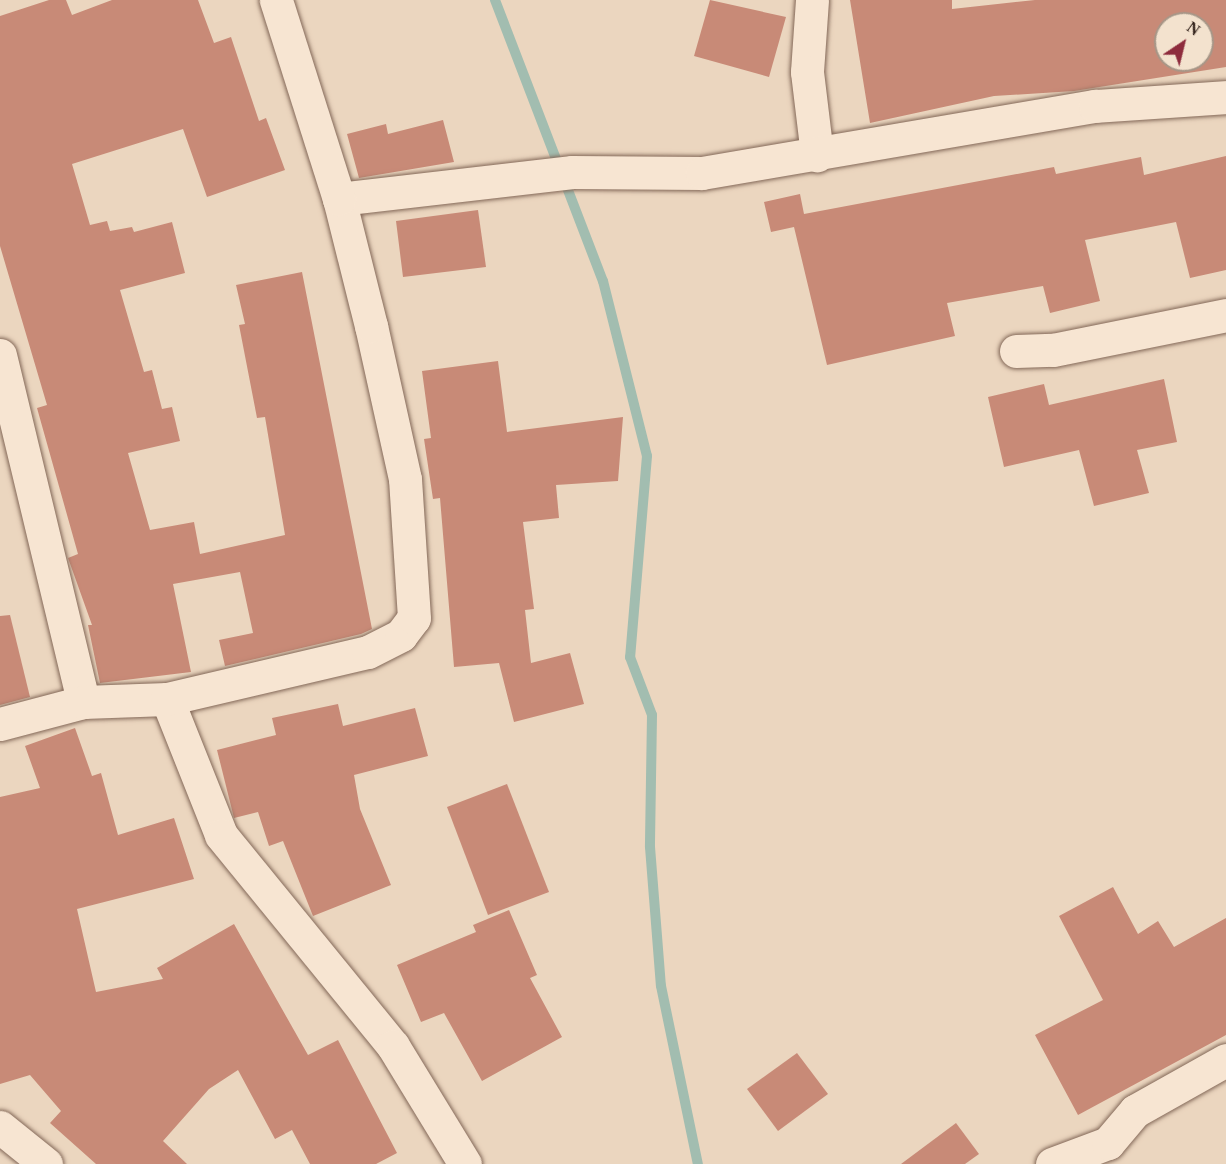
<!DOCTYPE html>
<html>
<head>
<meta charset="utf-8">
<style>
	body { margin:0 }
	#map { position:relative; width:1226px; height:1164px; overflow:hidden; background:#ebd6bf; font-family:Georgia,serif }
	div>[style] { position:absolute }
	.stream>* { height:10px; margin:-5px; padding:0 5px; transform-origin:5px; border-radius:5px; background:#a2bdb0 }
	.building>* { inset:0; background:#c88a77 }
	.roads { filter:drop-shadow(0 0 2px #836858) drop-shadow(0 0 2px #836858) }
	.street>* { height:33px; margin:-16.5px; padding:0 16.5px; transform-origin:16.5px; border-radius:16.5px; background:#f7e5d2 }
	span { translate:-50% -50%; white-space:nowrap; text-align:center; line-height:1.15; -webkit-text-stroke:5px #f3e2ce; paint-order:stroke }
	.north { position:absolute; left:1154px; top:12px; width:60px; height:60px; box-sizing:border-box; background:#f3e2ce; border:2px solid #a69687; border-radius:50%; rotate:35deg; font-size:16px; font-weight:700; line-height:24px; text-align:center; color:#33231c }
	.north::after { content:''; display:block; margin:auto; width:21px; height:27px; background:#8e2c3d; clip-path:polygon(50% 0,100% 100%,50% 72%,0 100%) }
</style>
</head>
<body>
<div id="map">
	<div class="stream">
		<i style="left:495px;top:0;width:301px;rotate:69deg"></i>
		<i style="left:603px;top:281px;width:180px;rotate:75.9deg"></i>
		<i style="left:647px;top:456px;width:202px;rotate:94.8deg"></i>
		<i style="left:630px;top:657px;width:62px;rotate:69.2deg"></i>
		<i style="left:652px;top:715px;width:132px;rotate:90.9deg"></i>
		<i style="left:650px;top:847px;width:139px;rotate:85.5deg"></i>
		<i style="left:661px;top:986px;width:182px;rotate:78.3deg"></i>
	</div>
	<div class="building">
		<i style="clip-path:polygon(49px 0,66px 0,72px 15px,112px 0,198px 0,214px 43px,231px 37px,259px 121px,266px 118px,285px 170px,207px 197px,183px 129px,72px 164px,90px 225px,107px 221px,110px 231px,132px 227px,134px 232px,172px 222px,185px 273px,120px 290px,144px 372px,152px 370px,162px 409px,172px 407px,180px 441px,128px 453px,150px 530px,194px 522px,200px 554px,285px 535px,265px 417px,257px 418px,239px 325px,245px 324px,236px 285px,302px 272px,372px 629px,361px 634px,225px 666px,219px 640px,253px 633px,240px 572px,173px 584px,191px 672px,100px 683px,88px 625px,92px 625px,68px 558px,78px 554px,37px 408px,47px 405px,0 246px,0 16px)"></i>
		<i style="clip-path:polygon(710px 0,786px 17px,769px 77px,694px 56px)"></i>
		<i style="clip-path:polygon(evenodd,850px 0,952px 0,952px 9px,1035px 0,1226px 0,1226px 67px,1074px 91px,994px 96px,870px 123px,850px 0,1166px 24px,1202px 24px,1202px 60px,1166px 60px,1166px 24px)"></i>
		<i style="clip-path:polygon(443px 120px,454px 162px,359px 178px,347px 134px,386px 124px,388px 134px)"></i>
		<i style="clip-path:polygon(1226px 156px,1226px 270px,1190px 278px,1176px 222px,1085px 240px,1100px 301px,1050px 313px,1043px 286px,947px 303px,955px 336px,827px 365px,794px 227px,771px 232px,764px 202px,800px 194px,804px 214px,1054px 167px,1056px 174px,1141px 157px,1144px 175px)"></i>
		<i style="clip-path:polygon(478px 210px,486px 267px,403px 277px,396px 221px)"></i>
		<i style="clip-path:polygon(498px 361px,507px 432px,623px 417px,618px 481px,556px 485px,559px 518px,523px 522px,534px 609px,525px 610px,531px 663px,570px 653px,584px 704px,514px 722px,499px 663px,454px 667px,440px 498px,433px 499px,424px 439px,431px 438px,422px 371px)"></i>
		<i style="clip-path:polygon(1164px 379px,1177px 442px,1137px 450px,1149px 493px,1094px 506px,1079px 450px,1004px 467px,988px 397px,1044px 384px,1049px 405px)"></i>
		<i style="clip-path:polygon(10px 615px,30px 697px,0 705px,0 616px)"></i>
		<i style="clip-path:polygon(338px 704px,343px 726px,415px 708px,428px 756px,354px 775px,360px 809px,391px 885px,313px 916px,283px 841px,269px 846px,258px 812px,234px 818px,217px 750px,276px 735px,272px 718px)"></i>
		<i style="clip-path:polygon(75px 728px,92px 776px,101px 773px,118px 835px,174px 818px,194px 879px,77px 909px,96px 992px,163px 979px,157px 968px,234px 924px,308px 1055px,338px 1040px,397px 1153px,376px 1164px,310px 1164px,292px 1130px,275px 1139px,238px 1070px,209px 1089px,163px 1141px,187px 1164px,96px 1164px,50px 1123px,61px 1111px,30px 1075px,0 1084px,0 797px,40px 788px,25px 746px)"></i>
		<i style="clip-path:polygon(507px 784px,549px 892px,488px 915px,447px 807px)"></i>
		<i style="clip-path:polygon(1113px 887px,1138px 934px,1158px 921px,1174px 947px,1226px 918px,1226px 1035px,1078px 1115px,1035px 1035px,1103px 1000px,1059px 916px)"></i>
		<i style="clip-path:polygon(509px 910px,537px 975px,530px 978px,562px 1037px,482px 1081px,444px 1013px,421px 1022px,397px 965px,476px 932px,473px 925px)"></i>
		<i style="clip-path:polygon(797px 1053px,828px 1094px,778px 1131px,747px 1089px)"></i>
		<i style="clip-path:polygon(956px 1123px,979px 1154px,965px 1164px,901px 1164px)"></i>
	</div>
	<div class="roads">
		<div class="street">
			<i style="left:812px;top:0;width:72px;rotate:94deg"></i>
			<i style="left:807px;top:72px;width:84px;rotate:83.1deg"></i>
			<i style="left:339px;top:199px;width:235px;rotate:-6.6deg"></i>
			<i style="left:572px;top:172px;width:130px;rotate:0.4deg"></i>
			<i style="left:702px;top:173px;width:399px;rotate:-9.7deg"></i>
			<i style="left:1095px;top:106px;width:131px;rotate:-3.9deg"></i>
			<i style="left:1016px;top:351px;width:37px;rotate:-2deg"></i>
			<i style="left:1053px;top:350px;width:177px;rotate:-11.4deg"></i>
			<i style="left:0;top:355px;width:357px;rotate:76.5deg"></i>
			<i style="left:167px;top:699px;width:146px;rotate:68.3deg"></i>
			<i style="left:221px;top:835px;width:272px;rotate:50.8deg"></i>
			<i style="left:393px;top:1046px;width:138px;rotate:58.6deg"></i>
			<i style="left:0;top:724px;width:86px;rotate:-14.8deg"></i>
			<i style="left:83px;top:702px;width:84px;rotate:-2deg"></i>
			<i style="left:167px;top:699px;width:206px;rotate:-13.2deg"></i>
			<i style="left:368px;top:652px;width:37px;rotate:-27deg"></i>
			<i style="left:401px;top:635px;width:21px;rotate:-53deg"></i>
			<i style="left:414px;top:618px;width:139px;rotate:-93.7deg"></i>
			<i style="left:405px;top:479px;width:157px;rotate:-102.5deg"></i>
			<i style="left:371px;top:326px;width:131px;rotate:-104.1deg"></i>
			<i style="left:339px;top:199px;width:209px;rotate:-107.6deg"></i>
			<i style="left:0;top:1127px;width:59px;rotate:38.8deg"></i>
			<i style="left:1052px;top:1164px;width:60px;rotate:-20.6deg"></i>
			<i style="left:1108px;top:1143px;width:42px;rotate:-49.8deg"></i>
			<i style="left:1135px;top:1111px;width:104px;rotate:-29.3deg"></i>
		</div>
	</div>
	<div class="north">N</div>
</div>
</body>
</html>
